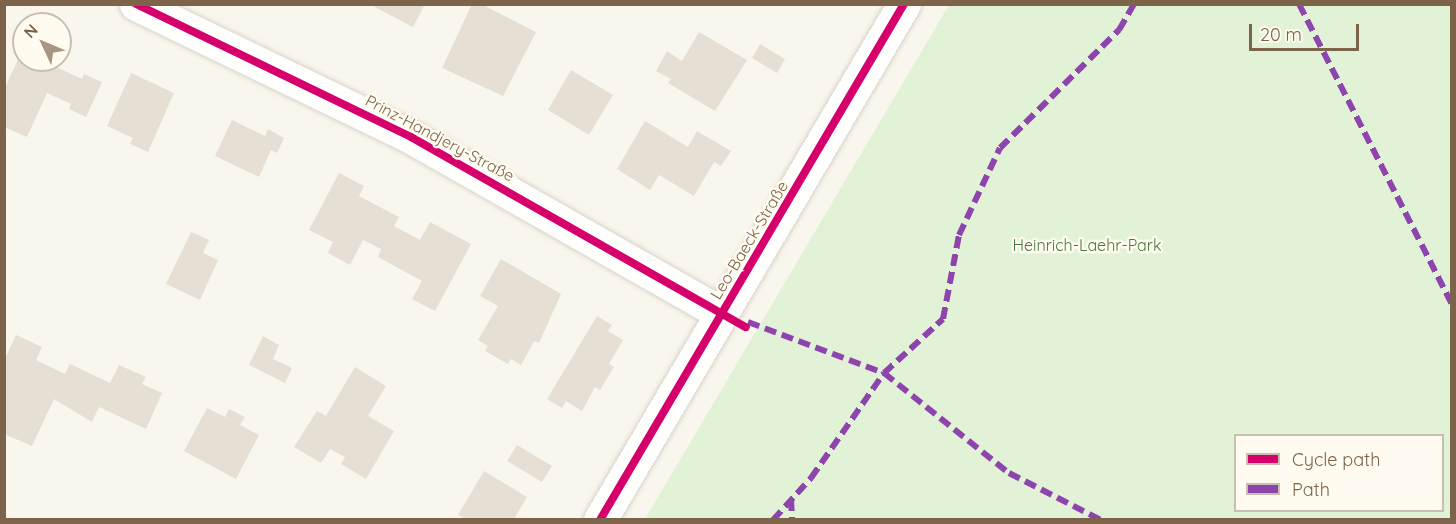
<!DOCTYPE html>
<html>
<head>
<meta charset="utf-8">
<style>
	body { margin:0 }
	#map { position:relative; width:1456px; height:524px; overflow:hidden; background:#f9f6ed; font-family:Quicksand,sans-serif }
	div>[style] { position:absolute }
	.green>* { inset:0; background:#e2f2d7 }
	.building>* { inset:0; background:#e6dfd4 }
	.roads { filter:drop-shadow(0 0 2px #d9d3cb) drop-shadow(0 0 2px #d9d3cb) }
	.minor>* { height:33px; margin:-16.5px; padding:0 16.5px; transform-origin:16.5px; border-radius:16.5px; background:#fefefc }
	.quiet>* { height:6px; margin-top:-3px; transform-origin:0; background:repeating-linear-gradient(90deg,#8e44ad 0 12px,transparent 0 18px) }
	.cycleway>* { height:8px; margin:-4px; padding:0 4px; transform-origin:4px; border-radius:4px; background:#d6006c }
	span { translate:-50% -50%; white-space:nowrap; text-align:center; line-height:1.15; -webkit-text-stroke:5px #fffbf1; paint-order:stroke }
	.street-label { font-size:16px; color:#7c6349 }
	.park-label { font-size:16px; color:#467c3c }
	.frame { position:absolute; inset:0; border:6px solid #7c6349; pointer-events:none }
	.legend { position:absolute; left:1234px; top:434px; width:210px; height:78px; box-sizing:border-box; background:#fffbf1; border:2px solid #cbbeae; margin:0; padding:8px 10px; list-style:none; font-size:18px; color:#7c6349 }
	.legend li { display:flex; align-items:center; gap:12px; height:30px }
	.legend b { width:30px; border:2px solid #cbbeae }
	.north { position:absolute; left:12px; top:12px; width:60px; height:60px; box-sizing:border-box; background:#fffbf1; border:2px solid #cbbeae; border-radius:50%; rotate:314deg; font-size:16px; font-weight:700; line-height:24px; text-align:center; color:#7c6349 }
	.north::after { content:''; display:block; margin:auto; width:21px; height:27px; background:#a89682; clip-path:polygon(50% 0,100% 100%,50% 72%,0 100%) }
	.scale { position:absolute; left:1249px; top:24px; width:110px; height:27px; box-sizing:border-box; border:3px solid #7c6349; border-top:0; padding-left:8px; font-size:18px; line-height:21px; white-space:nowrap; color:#7c6349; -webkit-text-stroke:4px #fffbf1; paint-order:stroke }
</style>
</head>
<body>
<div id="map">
	<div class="green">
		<i style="clip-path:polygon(evenodd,949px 5px,1451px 5px,1451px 519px,645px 519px,949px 5px,1236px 436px,1442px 436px,1442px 510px,1236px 510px,1236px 436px)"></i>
	</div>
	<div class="building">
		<i style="clip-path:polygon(369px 4px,425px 4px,413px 27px)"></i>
		<i style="clip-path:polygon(472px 4px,481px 4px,536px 32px,503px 96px,442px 68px)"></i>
		<i style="clip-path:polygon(699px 32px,747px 60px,715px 111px,668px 83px,671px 79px,656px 71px,667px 51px,682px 61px)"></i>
		<i style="clip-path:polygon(60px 44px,67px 47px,58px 68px,82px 79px,84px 74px,102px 82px,86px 117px,69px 109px,71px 104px,47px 93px,27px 137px,4px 127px,4px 90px,24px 46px,24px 60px,60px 60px)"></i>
		<i style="clip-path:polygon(760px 44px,785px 59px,777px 73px,752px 58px)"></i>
		<i style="clip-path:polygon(571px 70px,613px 95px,589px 135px,548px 110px)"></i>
		<i style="clip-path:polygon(131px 73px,174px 93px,148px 152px,130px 144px,133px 138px,107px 126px)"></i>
		<i style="clip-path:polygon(232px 120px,265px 136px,268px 129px,284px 138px,277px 153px,271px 150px,259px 177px,215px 156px)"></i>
		<i style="clip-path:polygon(645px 121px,688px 147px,697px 131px,731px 151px,721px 166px,714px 162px,694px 196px,659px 175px,650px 190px,617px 169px)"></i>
		<i style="clip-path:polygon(339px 173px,364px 186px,359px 196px,399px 217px,394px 226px,420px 240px,430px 222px,471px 244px,435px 311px,412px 299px,422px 281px,378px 257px,381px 249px,363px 240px,350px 265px,328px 253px,333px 242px,309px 230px)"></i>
		<i style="clip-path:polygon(191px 232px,209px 240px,203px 253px,218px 260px,200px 300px,166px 284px)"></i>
		<i style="clip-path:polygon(501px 259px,561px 294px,539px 343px,534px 341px,521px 365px,511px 359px,508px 364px,485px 351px,488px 346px,478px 340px,498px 306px,480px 296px)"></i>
		<i style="clip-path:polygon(597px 316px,612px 325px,608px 331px,623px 340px,609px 364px,614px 367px,600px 390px,595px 387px,582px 411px,566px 401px,562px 408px,547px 399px)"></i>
		<i style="clip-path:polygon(16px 335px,42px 347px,36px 360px,65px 374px,70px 364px,110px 383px,119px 365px,146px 377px,142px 384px,162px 393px,146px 429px,99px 407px,92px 422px,54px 399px,32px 446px,4px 434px,4px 361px)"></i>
		<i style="clip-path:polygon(263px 336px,279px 345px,273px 359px,292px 368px,285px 383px,249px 365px)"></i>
		<i style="clip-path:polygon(355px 367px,386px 386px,368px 416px,394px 431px,366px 479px,341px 464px,345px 457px,330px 449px,321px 463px,294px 447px,317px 411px,326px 416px)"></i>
		<i style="clip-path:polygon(207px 408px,225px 417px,229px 409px,245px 417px,240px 425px,259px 435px,236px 479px,184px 451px)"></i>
		<i style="clip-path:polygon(517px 445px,552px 466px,542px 482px,507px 461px)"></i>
		<i style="clip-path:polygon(484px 471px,527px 497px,514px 519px,466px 519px,458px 515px)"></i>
	</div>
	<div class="roads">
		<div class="minor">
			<i style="left:136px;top:4px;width:305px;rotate:25.8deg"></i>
			<i style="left:411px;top:137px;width:356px;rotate:29.6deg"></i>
			<i style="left:600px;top:520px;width:599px;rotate:-59.5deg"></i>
		</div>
	</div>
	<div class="quiet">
		<i style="left:1299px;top:4px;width:337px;rotate:63deg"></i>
		<i style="left:748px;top:322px;width:145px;rotate:20.6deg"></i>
		<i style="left:884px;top:373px;width:160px;rotate:38.7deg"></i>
		<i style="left:1009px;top:473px;width:103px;rotate:27.1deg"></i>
		<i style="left:791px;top:499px;width:21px;rotate:87deg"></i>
		<i style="left:773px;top:520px;width:57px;rotate:-47.9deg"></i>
		<i style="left:811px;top:478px;width:128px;rotate:-55.2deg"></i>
		<i style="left:884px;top:373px;width:80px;rotate:-42.5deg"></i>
		<i style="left:943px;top:319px;width:86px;rotate:-79.2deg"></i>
		<i style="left:959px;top:235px;width:96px;rotate:-64.8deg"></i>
		<i style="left:1000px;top:148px;width:168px;rotate:-44.8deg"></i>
		<i style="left:1119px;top:30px;width:30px;rotate:-60deg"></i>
	</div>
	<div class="cycleway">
		<i style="left:136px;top:4px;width:305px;rotate:25.8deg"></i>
		<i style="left:411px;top:137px;width:385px;rotate:29.6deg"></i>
		<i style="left:600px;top:520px;width:599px;rotate:-59.5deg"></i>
	</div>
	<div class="street-label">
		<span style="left:440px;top:138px;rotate:28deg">Prinz-Handjery-Straße</span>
		<span style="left:749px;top:240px;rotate:-59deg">Leo-Baeck-Straße</span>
	</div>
	<div class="park-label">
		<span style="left:1087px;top:245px">Heinrich-Laehr-Park</span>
	</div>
	<div class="frame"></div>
	<ul class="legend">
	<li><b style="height:8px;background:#d6006c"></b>Cycle path</li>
	<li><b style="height:8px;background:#8e44ad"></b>Path</li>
	</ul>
	<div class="north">N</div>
	<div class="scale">20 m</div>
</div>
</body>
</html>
